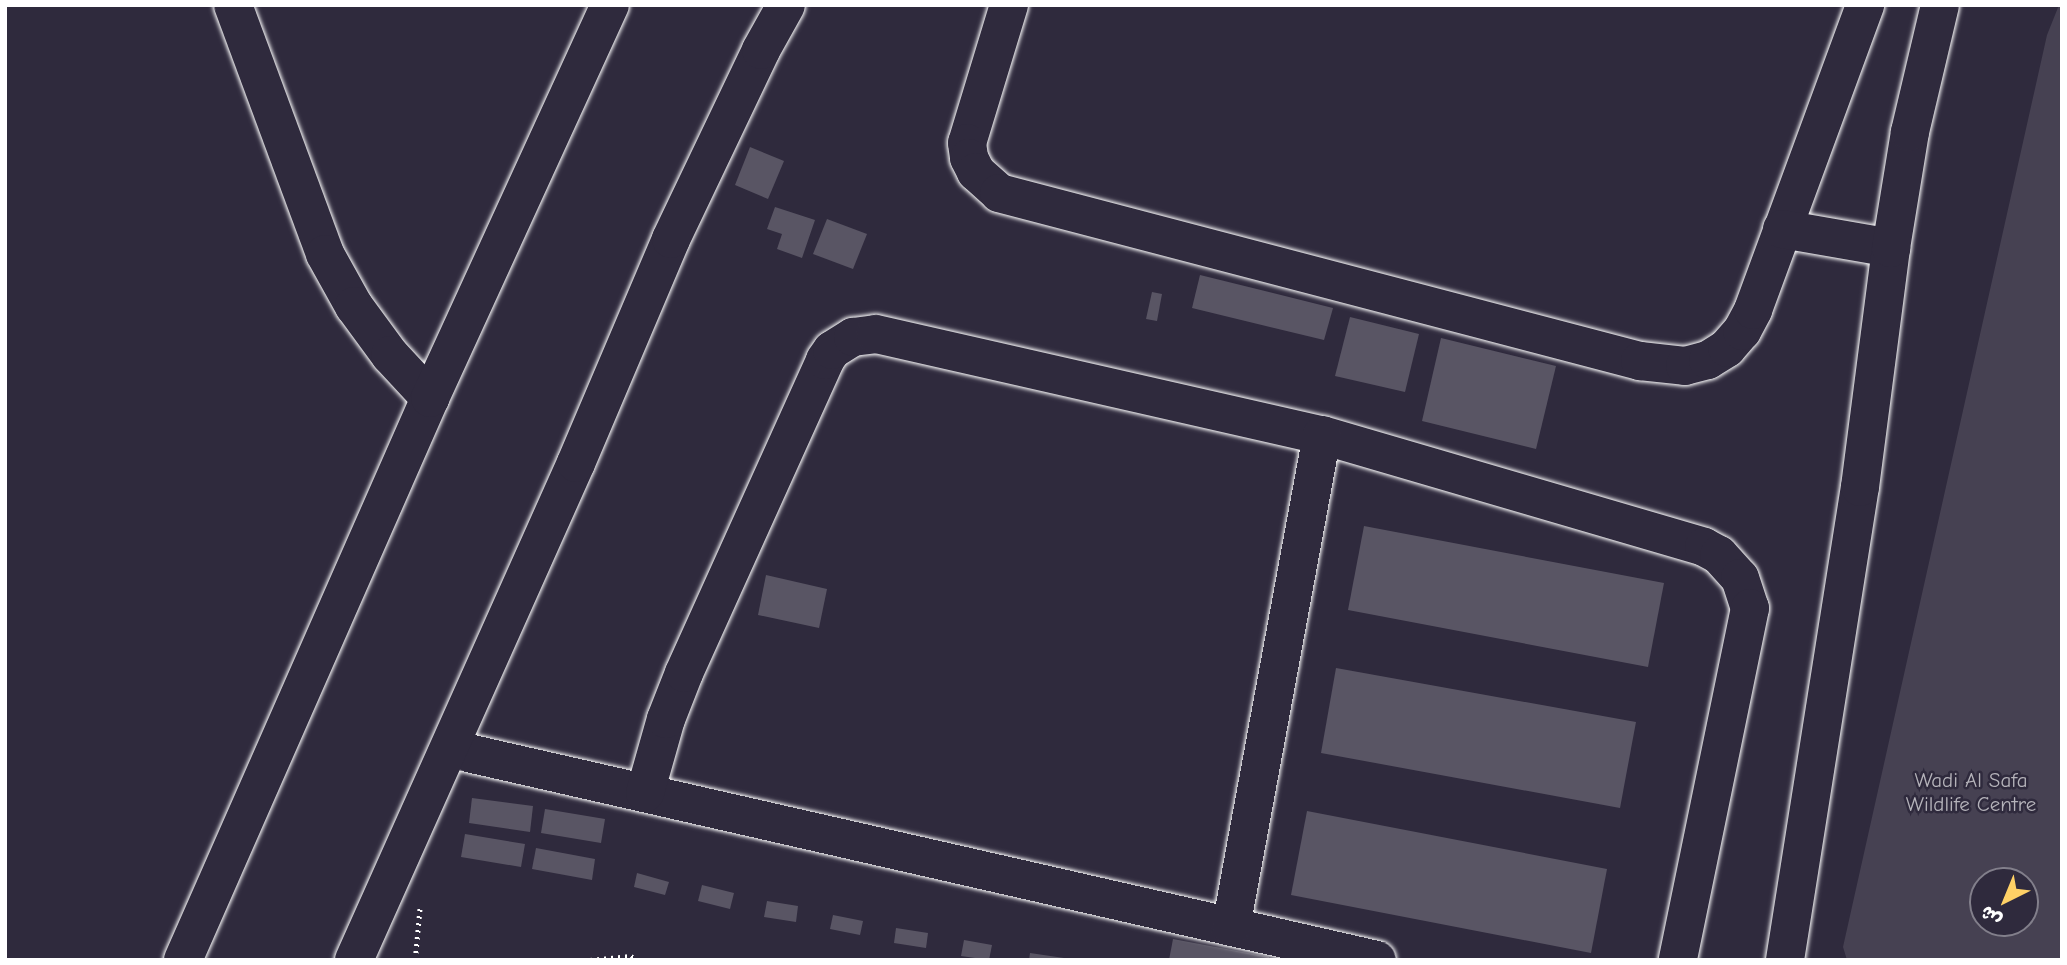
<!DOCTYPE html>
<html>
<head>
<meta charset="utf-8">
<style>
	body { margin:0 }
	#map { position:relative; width:2067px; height:965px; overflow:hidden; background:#2f2a3d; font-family:"Comic Neue","Playpen Sans Arabic",sans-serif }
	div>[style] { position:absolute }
	.green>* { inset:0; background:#464152 }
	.building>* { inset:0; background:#595564 }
	.path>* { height:4.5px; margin-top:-2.25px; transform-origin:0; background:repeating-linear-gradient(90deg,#fff 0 2px,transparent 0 7px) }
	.roads { filter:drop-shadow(0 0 2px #fff) drop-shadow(0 0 2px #fff) }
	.minor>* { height:38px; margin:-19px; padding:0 19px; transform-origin:19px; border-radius:19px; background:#2f2a3d }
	span { translate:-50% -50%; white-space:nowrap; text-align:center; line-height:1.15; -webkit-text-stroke:5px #2f2a3d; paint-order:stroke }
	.park-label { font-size:21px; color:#b5b3ba }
	.frame { position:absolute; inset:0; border:7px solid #fff; pointer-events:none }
	.north { position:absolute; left:1969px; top:867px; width:70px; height:70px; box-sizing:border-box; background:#2f2a3d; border:2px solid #827f8b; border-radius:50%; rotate:223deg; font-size:19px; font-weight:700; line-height:28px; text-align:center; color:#fff }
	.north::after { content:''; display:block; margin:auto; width:24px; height:32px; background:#ffd166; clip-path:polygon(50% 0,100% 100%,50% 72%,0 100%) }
</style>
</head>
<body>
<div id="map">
	<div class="green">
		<i style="clip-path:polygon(evenodd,2059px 5px,2062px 5px,2062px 960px,1847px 960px,1843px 947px,2047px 35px,2059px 5px,1983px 881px,2025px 881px,2025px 923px,1983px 923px,1983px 881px)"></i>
	</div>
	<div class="building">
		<i style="clip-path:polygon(750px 147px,784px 161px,768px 199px,735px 185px)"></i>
		<i style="clip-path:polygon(775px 207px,815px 220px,802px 258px,777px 249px,782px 234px,767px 229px)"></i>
		<i style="clip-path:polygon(827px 219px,867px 234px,853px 269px,813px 254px)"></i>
		<i style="clip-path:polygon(1200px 275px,1333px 308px,1324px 340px,1192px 308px)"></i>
		<i style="clip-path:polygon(1152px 292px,1162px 294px,1157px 321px,1146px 319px)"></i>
		<i style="clip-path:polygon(1350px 317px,1419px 334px,1405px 392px,1335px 376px)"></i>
		<i style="clip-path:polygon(1441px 338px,1556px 366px,1536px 449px,1422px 421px)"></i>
		<i style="clip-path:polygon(1364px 526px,1664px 583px,1648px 667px,1348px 610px)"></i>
		<i style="clip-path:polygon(766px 575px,827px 589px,819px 628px,758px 615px)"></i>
		<i style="clip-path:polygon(1336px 668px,1636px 722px,1620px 808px,1321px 753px)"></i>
		<i style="clip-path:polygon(472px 798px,533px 806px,530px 832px,469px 823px)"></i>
		<i style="clip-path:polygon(545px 809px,605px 819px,601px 843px,541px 833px)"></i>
		<i style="clip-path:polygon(1307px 811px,1607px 869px,1591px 953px,1291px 895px)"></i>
		<i style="clip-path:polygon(465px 834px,525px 844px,521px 867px,461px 857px)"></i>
		<i style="clip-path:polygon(536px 848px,595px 859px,592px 880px,532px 869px)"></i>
		<i style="clip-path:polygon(637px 873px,669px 882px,665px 895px,634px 887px)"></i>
		<i style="clip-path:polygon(702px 885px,734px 893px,730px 909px,698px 901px)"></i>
		<i style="clip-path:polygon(767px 901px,798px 906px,796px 922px,764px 917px)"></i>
		<i style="clip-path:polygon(833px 915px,863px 921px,860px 935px,830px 929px)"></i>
		<i style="clip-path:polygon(896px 928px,928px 933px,926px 948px,894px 943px)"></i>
		<i style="clip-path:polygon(1173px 939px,1269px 957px,1269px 960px,1169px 960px)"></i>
		<i style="clip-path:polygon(964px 940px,992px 945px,989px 960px,961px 956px)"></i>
		<i style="clip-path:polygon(1030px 953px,1064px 958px,1064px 960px,1029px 960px)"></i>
	</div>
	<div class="path">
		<i style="left:415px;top:960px;width:54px;rotate:-84.7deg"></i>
		<i style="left:590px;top:960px;width:41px;rotate:-5.6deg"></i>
		<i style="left:631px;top:956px;width:7px;rotate:34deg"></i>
	</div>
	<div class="roads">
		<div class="minor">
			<i style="left:233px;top:5px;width:265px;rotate:69.7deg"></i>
			<i style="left:325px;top:254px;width:60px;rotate:60.9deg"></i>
			<i style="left:354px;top:306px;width:61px;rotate:53.7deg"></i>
			<i style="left:390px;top:355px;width:59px;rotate:47.1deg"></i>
			<i style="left:1009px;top:5px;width:144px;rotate:106.9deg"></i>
			<i style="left:967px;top:143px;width:15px;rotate:82deg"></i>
			<i style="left:969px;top:158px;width:16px;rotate:63deg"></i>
			<i style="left:976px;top:172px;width:31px;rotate:42deg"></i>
			<i style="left:999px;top:193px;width:663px;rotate:14.69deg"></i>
			<i style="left:1640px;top:361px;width:45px;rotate:6.3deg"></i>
			<i style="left:1685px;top:366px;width:24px;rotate:-15deg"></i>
			<i style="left:1708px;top:360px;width:22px;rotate:-32deg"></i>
			<i style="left:1727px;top:348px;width:23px;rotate:-49deg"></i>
			<i style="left:1742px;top:331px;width:24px;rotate:-62deg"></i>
			<i style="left:1753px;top:310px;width:325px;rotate:-69.8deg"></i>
			<i style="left:1782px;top:229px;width:111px;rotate:9.9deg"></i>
			<i style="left:468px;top:753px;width:932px;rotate:12.83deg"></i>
			<i style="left:645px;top:793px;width:77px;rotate:-74.2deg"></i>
			<i style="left:666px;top:719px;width:49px;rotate:-68.6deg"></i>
			<i style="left:684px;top:673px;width:343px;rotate:-65.7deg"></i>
			<i style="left:825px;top:360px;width:12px;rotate:-55deg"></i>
			<i style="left:832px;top:350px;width:25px;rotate:-32deg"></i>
			<i style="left:853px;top:337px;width:23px;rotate:-7deg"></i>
			<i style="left:876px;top:334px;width:457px;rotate:12.8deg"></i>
			<i style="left:1322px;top:435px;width:398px;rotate:16.3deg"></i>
			<i style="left:1704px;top:547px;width:17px;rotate:28deg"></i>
			<i style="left:1719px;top:555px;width:31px;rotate:48deg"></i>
			<i style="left:1740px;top:578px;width:32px;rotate:72deg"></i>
			<i style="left:1750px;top:608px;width:359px;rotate:101.6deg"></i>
			<i style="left:1231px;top:927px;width:500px;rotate:-79.52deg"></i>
			<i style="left:183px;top:960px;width:614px;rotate:-66.27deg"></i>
			<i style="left:430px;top:398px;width:432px;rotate:-65.4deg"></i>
			<i style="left:354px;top:960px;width:544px;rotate:-65.93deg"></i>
			<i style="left:576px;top:463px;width:243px;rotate:-67deg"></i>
			<i style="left:671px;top:239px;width:209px;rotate:-64.5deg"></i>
			<i style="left:761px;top:50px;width:51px;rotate:-60.9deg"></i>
			<i style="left:1785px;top:960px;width:479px;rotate:-81deg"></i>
			<i style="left:1860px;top:487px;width:241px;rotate:-82.6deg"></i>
			<i style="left:1891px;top:248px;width:118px;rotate:-80.7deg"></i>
			<i style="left:1910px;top:132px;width:130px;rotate:-76.7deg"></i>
		</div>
	</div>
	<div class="park-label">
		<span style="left:1971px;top:792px">Wadi Al Safa<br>Wildlife Centre</span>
	</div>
	<div class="frame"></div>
	<div class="north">ش</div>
</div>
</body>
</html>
